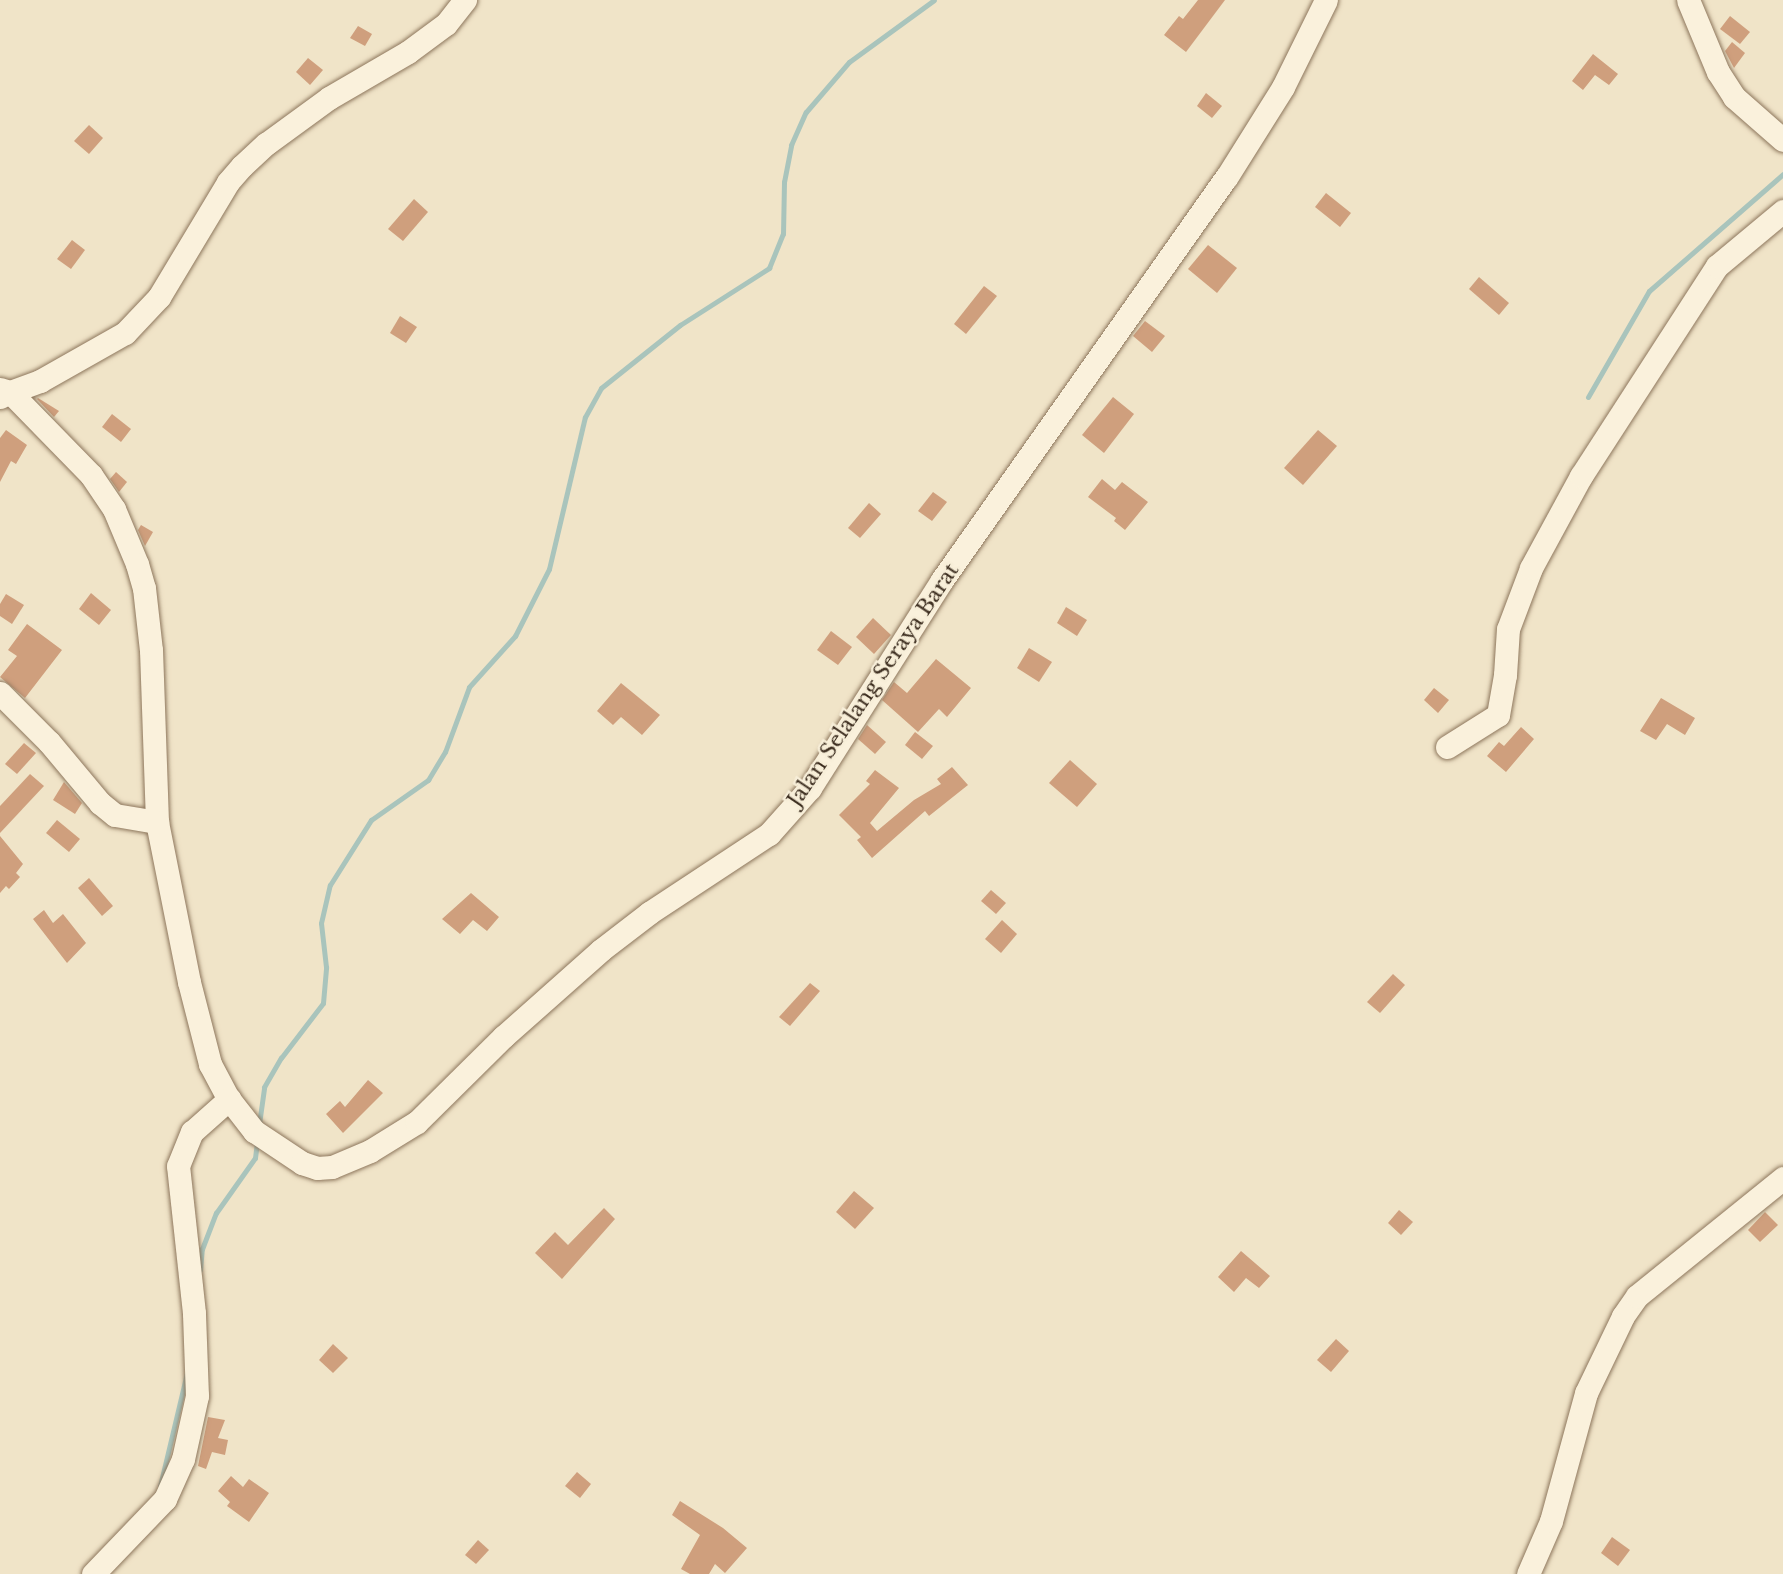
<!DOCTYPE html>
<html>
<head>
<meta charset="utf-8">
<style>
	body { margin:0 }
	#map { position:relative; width:1783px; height:1574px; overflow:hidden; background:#f0e4c8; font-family:"Libre Baskerville",serif }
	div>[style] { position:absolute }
	.stream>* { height:5px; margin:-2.5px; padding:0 2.5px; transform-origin:2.5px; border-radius:2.5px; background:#a9c4bc }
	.building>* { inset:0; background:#cf9f7d }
	.roads { filter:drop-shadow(0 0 2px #8d765c) drop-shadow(0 0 2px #8d765c) }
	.minor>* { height:23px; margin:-11.5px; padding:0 11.5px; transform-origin:11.5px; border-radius:11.5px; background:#faf1dc }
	span { translate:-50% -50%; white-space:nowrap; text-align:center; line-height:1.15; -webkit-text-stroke:5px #f7eed8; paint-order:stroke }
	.street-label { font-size:21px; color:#3d2e20 }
</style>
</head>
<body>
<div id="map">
	<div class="stream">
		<i style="left:1588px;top:397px;width:122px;rotate:-60.1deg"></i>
		<i style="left:1649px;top:291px;width:178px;rotate:-41.1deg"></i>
		<i style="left:259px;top:1124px;width:37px;rotate:-82deg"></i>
		<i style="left:264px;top:1087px;width:34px;rotate:-60deg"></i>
		<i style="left:281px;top:1058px;width:69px;rotate:-52.6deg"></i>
		<i style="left:323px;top:1003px;width:36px;rotate:-85deg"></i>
		<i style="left:326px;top:967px;width:44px;rotate:-96.5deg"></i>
		<i style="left:321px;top:923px;width:39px;rotate:-77deg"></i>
		<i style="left:330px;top:885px;width:77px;rotate:-57.8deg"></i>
		<i style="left:371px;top:820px;width:70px;rotate:-35.1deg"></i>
		<i style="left:428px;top:780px;width:33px;rotate:-59deg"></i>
		<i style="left:445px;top:752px;width:69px;rotate:-69.7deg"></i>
		<i style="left:469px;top:687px;width:69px;rotate:-48deg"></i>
		<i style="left:515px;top:636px;width:75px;rotate:-63.1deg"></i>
		<i style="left:549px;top:569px;width:156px;rotate:-76.7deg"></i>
		<i style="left:585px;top:417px;width:33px;rotate:-61deg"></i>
		<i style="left:601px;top:388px;width:101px;rotate:-38.6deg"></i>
		<i style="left:680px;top:325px;width:106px;rotate:-32.6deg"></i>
		<i style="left:769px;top:268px;width:37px;rotate:-68deg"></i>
		<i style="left:783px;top:234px;width:52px;rotate:-88.9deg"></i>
		<i style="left:784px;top:182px;width:38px;rotate:-79deg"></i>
		<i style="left:791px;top:145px;width:36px;rotate:-66deg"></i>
		<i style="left:806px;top:112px;width:66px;rotate:-49.3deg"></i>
		<i style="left:849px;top:62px;width:105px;rotate:-36.1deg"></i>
		<i style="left:200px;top:1270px;width:21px;rotate:-85deg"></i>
		<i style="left:202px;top:1249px;width:39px;rotate:-69deg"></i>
		<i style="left:216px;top:1213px;width:67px;rotate:-54.7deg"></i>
		<i style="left:255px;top:1158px;width:17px;rotate:-83deg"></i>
		<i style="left:160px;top:1486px;width:116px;rotate:-76.6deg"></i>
	</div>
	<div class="building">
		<i style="clip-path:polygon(1198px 0,1225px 0,1186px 52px,1164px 35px,1179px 16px,1183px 19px)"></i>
		<i style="clip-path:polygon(1730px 16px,1750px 32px,1740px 44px,1720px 29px)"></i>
		<i style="clip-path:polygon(358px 26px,372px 34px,365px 46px,350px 38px)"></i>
		<i style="clip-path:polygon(1732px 42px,1745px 53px,1734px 68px,1725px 51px)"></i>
		<i style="clip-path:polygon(1593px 54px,1618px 74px,1609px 85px,1595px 75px,1583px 90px,1572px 81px)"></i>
		<i style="clip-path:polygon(308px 58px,323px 70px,310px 85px,296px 72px)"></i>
		<i style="clip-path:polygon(1206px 93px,1222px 106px,1212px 118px,1197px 106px)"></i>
		<i style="clip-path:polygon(89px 125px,103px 138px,89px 154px,74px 141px)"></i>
		<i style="clip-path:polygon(1326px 193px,1351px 213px,1340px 227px,1315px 207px)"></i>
		<i style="clip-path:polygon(414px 199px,428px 212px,403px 241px,388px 229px)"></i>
		<i style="clip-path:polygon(72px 240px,85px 250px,71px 269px,57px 259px)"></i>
		<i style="clip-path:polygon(1208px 245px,1237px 268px,1217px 293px,1188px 269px)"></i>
		<i style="clip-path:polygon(1479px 277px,1509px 303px,1499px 315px,1469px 289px)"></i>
		<i style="clip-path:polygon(984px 286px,997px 296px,966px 334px,954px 324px)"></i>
		<i style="clip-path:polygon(400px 316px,417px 327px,406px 343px,390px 333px)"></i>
		<i style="clip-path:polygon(1145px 321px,1165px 336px,1152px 352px,1133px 336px)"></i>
		<i style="clip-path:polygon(1113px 397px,1134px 414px,1104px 453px,1082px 435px)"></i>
		<i style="clip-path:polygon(38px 398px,59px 411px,54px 417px,37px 399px)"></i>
		<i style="clip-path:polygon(112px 414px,131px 429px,121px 442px,102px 427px)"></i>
		<i style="clip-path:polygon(6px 430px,27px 445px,16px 464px,11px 461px,0 482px,0 438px)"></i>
		<i style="clip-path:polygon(1318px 430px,1337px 446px,1303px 485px,1284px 468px)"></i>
		<i style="clip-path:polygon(116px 472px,127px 482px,119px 492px,110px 479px)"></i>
		<i style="clip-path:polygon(1102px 479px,1115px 490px,1122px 482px,1148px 502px,1125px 530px,1114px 521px,1116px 518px,1088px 497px)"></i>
		<i style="clip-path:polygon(933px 492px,947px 502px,932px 521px,918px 511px)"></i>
		<i style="clip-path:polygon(869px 503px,881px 514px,860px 538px,848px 528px)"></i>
		<i style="clip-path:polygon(141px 525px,153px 532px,145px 546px,138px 530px)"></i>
		<i style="clip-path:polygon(91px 593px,111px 610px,99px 625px,79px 609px)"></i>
		<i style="clip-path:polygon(6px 594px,24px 605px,12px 624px,0 616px,0 604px)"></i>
		<i style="clip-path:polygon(1066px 607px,1087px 620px,1077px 636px,1057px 623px)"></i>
		<i style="clip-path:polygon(873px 618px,891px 635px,874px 654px,856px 637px)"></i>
		<i style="clip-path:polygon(27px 624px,62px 650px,25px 698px,0 677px,17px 656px,8px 650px)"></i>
		<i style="clip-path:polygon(831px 631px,852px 647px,838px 665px,817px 650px)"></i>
		<i style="clip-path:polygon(1029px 648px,1052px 662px,1039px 682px,1017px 668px)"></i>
		<i style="clip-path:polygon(936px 659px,971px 688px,947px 717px,939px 709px,918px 732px,882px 700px,894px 682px,907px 693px)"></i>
		<i style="clip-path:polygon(621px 683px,660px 715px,642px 735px,621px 717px,613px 725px,597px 711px)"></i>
		<i style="clip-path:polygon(1434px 688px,1449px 700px,1438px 713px,1424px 700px)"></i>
		<i style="clip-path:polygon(1661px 698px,1695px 718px,1685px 735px,1667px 724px,1656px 740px,1640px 731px)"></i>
		<i style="clip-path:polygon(867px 725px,886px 742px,875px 754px,858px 739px)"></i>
		<i style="clip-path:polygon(1521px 727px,1534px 739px,1506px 772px,1487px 756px,1499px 742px,1504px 746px)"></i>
		<i style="clip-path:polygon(915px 732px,933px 746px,922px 759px,905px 745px)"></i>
		<i style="clip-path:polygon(24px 743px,36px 753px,17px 774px,5px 764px)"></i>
		<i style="clip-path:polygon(1070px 760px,1097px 784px,1077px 807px,1049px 783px)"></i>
		<i style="clip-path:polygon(952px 767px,968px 785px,929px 816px,925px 811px,872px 858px,857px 840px,861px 837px,839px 815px,870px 784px,866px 781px,875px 770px,899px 788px,870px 823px,877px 831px,914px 800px,941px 784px,937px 779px)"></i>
		<i style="clip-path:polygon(30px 774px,44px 786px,0 833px,0 806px)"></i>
		<i style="clip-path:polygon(64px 782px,82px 803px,75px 814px,53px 800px)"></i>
		<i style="clip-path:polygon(57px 820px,80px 839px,69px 852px,46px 833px)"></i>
		<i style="clip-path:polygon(0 836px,23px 864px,16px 873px,20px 877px,9px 889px,6px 886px,0 893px)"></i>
		<i style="clip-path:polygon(89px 878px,113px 906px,102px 916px,78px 888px)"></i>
		<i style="clip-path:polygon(991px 890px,1006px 903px,996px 914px,981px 901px)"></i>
		<i style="clip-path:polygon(471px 893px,499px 917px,487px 931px,473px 920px,460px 934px,442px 919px)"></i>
		<i style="clip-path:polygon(44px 910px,53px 923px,63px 914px,86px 943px,67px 963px,33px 919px)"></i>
		<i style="clip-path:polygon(1002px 920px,1017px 934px,1001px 953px,985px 939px)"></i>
		<i style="clip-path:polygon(1393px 974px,1405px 985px,1380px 1013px,1367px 1002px)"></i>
		<i style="clip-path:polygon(810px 983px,820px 991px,790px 1026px,779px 1017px)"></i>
		<i style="clip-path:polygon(368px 1080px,383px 1093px,343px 1133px,326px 1114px,340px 1101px,345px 1107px)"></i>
		<i style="clip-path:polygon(854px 1191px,874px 1208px,855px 1229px,836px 1212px)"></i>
		<i style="clip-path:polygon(604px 1208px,615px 1219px,562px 1279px,535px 1253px,555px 1232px,568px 1245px)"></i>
		<i style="clip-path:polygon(1399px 1210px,1413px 1222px,1401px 1235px,1388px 1223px)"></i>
		<i style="clip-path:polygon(1765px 1212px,1778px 1225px,1760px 1242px,1748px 1230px)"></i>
		<i style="clip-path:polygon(1241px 1251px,1270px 1276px,1259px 1288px,1246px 1278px,1234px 1292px,1218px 1277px)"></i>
		<i style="clip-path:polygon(1336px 1339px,1349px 1351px,1331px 1372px,1317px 1360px)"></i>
		<i style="clip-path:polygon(333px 1344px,348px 1358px,333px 1373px,319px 1360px)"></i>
		<i style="clip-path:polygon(208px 1417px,225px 1420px,218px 1438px,228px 1440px,225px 1455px,212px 1452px,206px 1469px,198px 1466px)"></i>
		<i style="clip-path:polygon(577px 1472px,591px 1484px,580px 1498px,565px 1486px)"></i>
		<i style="clip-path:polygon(231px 1476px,243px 1487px,249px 1479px,269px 1493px,249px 1522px,227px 1506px,230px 1502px,218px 1491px)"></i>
		<i style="clip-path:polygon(680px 1501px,723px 1528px,747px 1548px,725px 1573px,715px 1564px,709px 1574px,690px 1574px,681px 1569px,700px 1535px,672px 1515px)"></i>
		<i style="clip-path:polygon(1612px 1537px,1630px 1550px,1618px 1566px,1601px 1553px)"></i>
		<i style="clip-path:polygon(478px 1540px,489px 1550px,476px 1564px,465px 1555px)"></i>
	</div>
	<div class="roads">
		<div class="minor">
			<i style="left:1688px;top:0;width:78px;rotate:67.4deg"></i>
			<i style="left:1718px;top:72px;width:30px;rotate:57deg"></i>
			<i style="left:1734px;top:97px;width:65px;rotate:41.3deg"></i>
			<i style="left:0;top:389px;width:10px;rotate:17deg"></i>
			<i style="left:10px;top:392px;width:32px;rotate:-20deg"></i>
			<i style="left:40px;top:381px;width:98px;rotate:-29.5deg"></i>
			<i style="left:125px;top:333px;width:50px;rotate:-46.6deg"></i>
			<i style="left:159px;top:297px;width:134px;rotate:-59deg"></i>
			<i style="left:228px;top:182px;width:21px;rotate:-49deg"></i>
			<i style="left:242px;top:166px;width:33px;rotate:-43deg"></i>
			<i style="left:266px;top:144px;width:78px;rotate:-36.1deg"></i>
			<i style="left:329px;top:98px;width:91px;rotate:-30.2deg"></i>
			<i style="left:408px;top:52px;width:47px;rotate:-36.4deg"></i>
			<i style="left:446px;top:24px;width:31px;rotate:-52deg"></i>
			<i style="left:0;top:397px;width:11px;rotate:-27deg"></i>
			<i style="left:10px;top:392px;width:116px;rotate:45.7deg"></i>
			<i style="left:91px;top:475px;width:41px;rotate:55.9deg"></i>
			<i style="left:114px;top:509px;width:60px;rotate:67.3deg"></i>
			<i style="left:137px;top:564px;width:25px;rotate:74deg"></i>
			<i style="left:144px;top:588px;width:62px;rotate:83.6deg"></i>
			<i style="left:151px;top:650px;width:172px;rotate:88deg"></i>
			<i style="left:157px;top:822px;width:163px;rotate:78.7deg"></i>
			<i style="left:189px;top:982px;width:85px;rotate:75.6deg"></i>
			<i style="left:210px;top:1064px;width:40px;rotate:62deg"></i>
			<i style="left:229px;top:1099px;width:41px;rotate:52deg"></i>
			<i style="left:254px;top:1131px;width:58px;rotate:33.7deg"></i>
			<i style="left:302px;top:1163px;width:16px;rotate:18deg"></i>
			<i style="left:317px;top:1168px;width:15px;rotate:-4deg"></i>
			<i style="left:332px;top:1167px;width:41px;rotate:-22.8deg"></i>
			<i style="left:370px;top:1151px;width:55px;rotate:-31.7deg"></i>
			<i style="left:417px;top:1122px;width:121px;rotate:-44.7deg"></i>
			<i style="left:503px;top:1037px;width:131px;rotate:-41.6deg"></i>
			<i style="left:601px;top:950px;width:61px;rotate:-37.6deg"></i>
			<i style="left:649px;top:913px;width:144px;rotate:-33.4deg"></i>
			<i style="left:769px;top:834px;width:62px;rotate:-48.3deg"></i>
			<i style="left:810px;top:788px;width:246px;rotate:-57.6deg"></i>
			<i style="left:942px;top:580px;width:492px;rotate:-54.8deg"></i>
			<i style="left:1226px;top:178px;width:107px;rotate:-57.9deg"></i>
			<i style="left:1283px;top:87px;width:97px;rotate:-63.7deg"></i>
			<i style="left:0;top:693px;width:69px;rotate:45deg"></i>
			<i style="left:49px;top:742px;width:80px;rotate:50.1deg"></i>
			<i style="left:100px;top:803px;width:19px;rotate:39deg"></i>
			<i style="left:115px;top:815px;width:43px;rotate:9.5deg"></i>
			<i style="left:1447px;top:747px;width:60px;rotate:-32.1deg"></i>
			<i style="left:1498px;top:715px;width:41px;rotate:-80.1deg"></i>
			<i style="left:1505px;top:675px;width:46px;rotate:-86.3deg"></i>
			<i style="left:1508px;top:629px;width:65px;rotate:-69.3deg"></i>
			<i style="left:1531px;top:568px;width:105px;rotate:-61.5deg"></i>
			<i style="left:1581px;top:476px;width:250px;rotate:-57.1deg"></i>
			<i style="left:1717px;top:266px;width:86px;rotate:-39.8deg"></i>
			<i style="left:93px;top:1574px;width:104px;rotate:-46.2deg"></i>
			<i style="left:165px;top:1499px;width:44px;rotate:-65.8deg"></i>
			<i style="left:183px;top:1459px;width:65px;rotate:-77.5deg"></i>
			<i style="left:197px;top:1396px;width:83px;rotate:-92.1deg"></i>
			<i style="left:194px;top:1313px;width:148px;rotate:-96.2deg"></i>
			<i style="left:178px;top:1166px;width:37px;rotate:-68deg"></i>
			<i style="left:192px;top:1132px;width:50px;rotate:-41.7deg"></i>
			<i style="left:1528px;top:1574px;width:58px;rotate:-66.5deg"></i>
			<i style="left:1551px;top:1521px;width:133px;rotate:-74.7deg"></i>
			<i style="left:1586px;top:1393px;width:85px;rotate:-64.3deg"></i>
			<i style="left:1623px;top:1316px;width:24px;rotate:-55deg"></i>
			<i style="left:1637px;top:1296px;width:188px;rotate:-38.9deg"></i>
		</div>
	</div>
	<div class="street-label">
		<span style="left:873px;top:685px;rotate:-56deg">Jalan Selalang Seraya Barat</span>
	</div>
</div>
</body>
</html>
